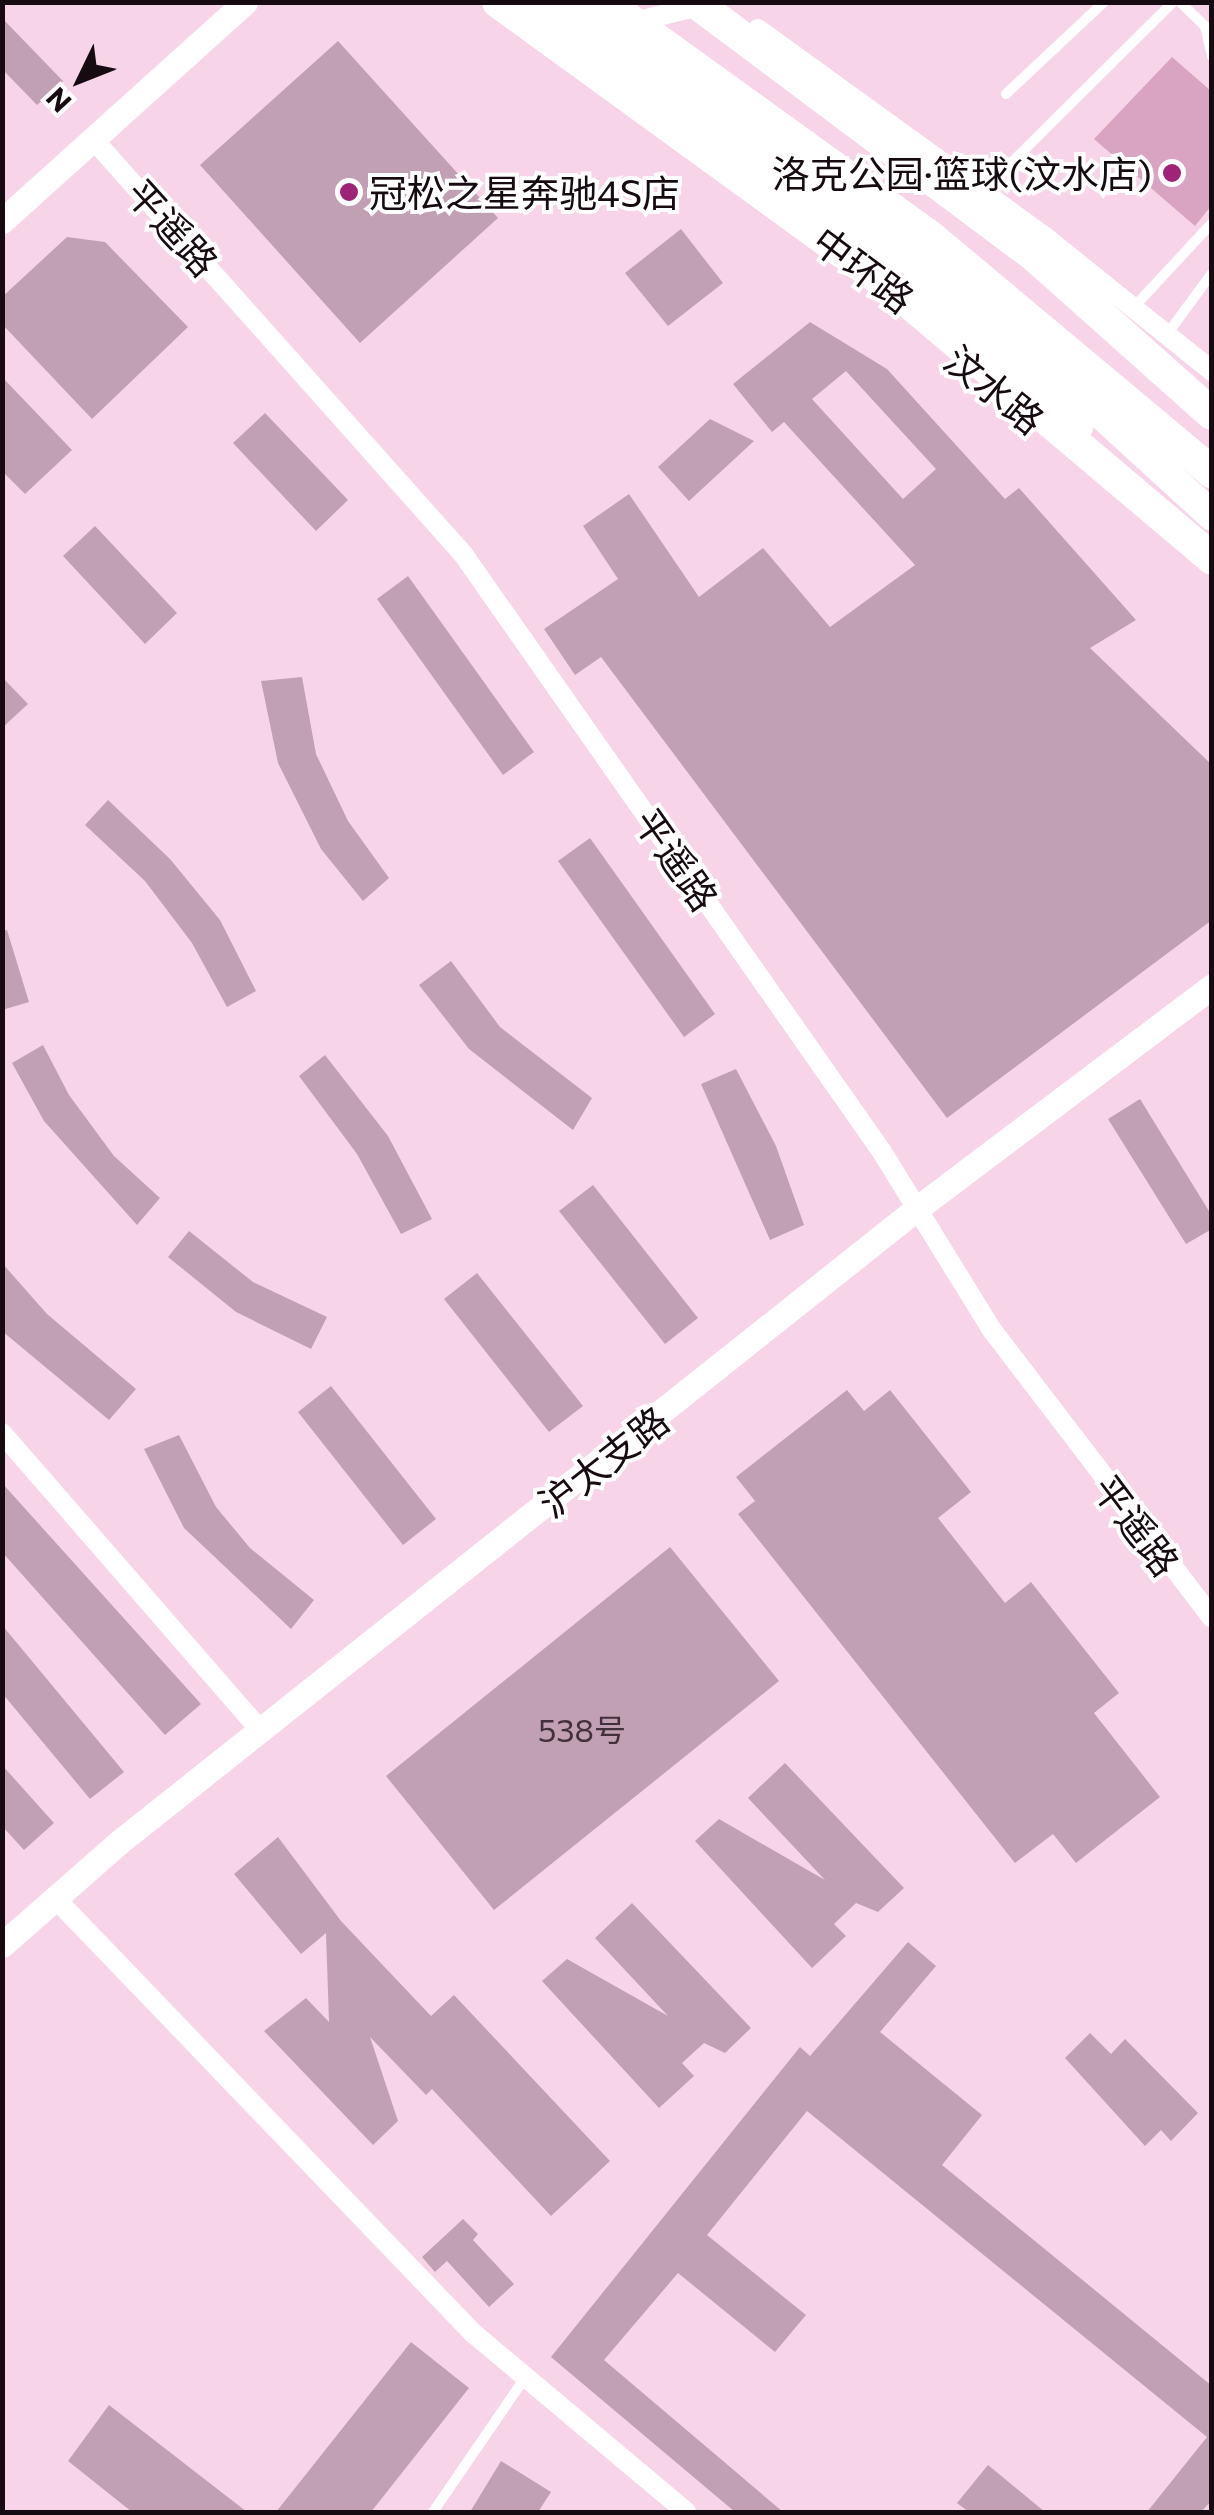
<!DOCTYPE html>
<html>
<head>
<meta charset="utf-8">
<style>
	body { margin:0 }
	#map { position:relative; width:1214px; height:2515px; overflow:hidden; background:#f8d4e8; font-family:Commissioner,"Noto Sans SC",sans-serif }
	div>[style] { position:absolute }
	.green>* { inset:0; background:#d8a4c1 }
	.building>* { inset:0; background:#c2a0b3 }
	.service>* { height:10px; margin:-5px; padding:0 5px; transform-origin:5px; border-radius:5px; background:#fff }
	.minor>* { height:20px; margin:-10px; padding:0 10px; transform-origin:10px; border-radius:10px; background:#fff }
	.tertiary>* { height:25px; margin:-12.5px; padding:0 12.5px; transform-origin:12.5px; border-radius:12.5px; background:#fff }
	.primary>* { height:30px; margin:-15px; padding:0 15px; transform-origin:15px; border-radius:15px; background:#fff }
	.trunk>* { height:32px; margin:-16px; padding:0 16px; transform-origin:16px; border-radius:16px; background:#fff }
	.dots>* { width:28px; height:28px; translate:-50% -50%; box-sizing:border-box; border:5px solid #fff; border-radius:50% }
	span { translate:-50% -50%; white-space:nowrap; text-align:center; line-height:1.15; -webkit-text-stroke:8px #fff; paint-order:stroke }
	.number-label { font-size:32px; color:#42303a }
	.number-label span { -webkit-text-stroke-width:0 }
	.poi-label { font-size:38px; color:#170b12 }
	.right { translate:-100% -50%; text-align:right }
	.left { translate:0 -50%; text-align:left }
	.street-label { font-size:38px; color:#170b12 }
	.frame { position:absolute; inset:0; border:5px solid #170b12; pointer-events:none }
	.north { position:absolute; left:30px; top:30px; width:100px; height:100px; -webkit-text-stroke:8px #fff; paint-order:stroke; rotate:227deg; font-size:28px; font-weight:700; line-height:40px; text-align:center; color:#170b12 }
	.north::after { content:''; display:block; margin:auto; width:35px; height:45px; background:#170b12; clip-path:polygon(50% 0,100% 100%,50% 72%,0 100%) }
</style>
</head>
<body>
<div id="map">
	<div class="green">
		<i style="clip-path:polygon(1172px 57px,1211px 91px,1211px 206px,1195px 226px,1094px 139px)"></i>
	</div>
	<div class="building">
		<i style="clip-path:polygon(2px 18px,63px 81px,37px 105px,2px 69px)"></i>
		<i style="clip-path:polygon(338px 41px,498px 218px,360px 343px,200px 165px)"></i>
		<i style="clip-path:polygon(681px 229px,723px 283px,668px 326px,625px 273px)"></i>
		<i style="clip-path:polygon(67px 237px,105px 242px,188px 327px,92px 419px,2px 324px,2px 297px)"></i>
		<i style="clip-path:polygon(evenodd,810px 322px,887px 369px,1005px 499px,1019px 488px,1136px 620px,1090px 648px,1212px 765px,1212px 920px,947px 1118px,601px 657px,575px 675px,544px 629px,618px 579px,583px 526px,629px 494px,699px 597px,763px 548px,830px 627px,915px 565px,784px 422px,772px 432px,733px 384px,810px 322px,846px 371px,936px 469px,903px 499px,812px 399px,846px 371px)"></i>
		<i style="clip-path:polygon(2px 377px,72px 450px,25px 494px,2px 471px)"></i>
		<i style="clip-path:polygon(265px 413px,348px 500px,316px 531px,233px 443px)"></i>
		<i style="clip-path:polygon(710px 419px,754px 441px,689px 501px,658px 467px)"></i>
		<i style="clip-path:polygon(95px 526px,177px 613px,145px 644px,63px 556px)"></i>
		<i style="clip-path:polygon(408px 576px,534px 752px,503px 775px,377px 599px)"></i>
		<i style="clip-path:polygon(2px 677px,28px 704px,2px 728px)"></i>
		<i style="clip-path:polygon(302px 677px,316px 754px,348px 821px,389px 878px,363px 901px,321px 849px,278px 763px,261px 681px)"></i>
		<i style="clip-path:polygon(108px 800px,170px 859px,220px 920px,256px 991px,227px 1007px,192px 943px,145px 881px,85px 825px)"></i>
		<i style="clip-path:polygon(590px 838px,715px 1014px,684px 1037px,558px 861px)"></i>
		<i style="clip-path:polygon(7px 930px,29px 1002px,2px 1010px,2px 931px)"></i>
		<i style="clip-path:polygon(451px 961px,500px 1027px,592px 1098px,573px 1130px,469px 1049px,419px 985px)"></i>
		<i style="clip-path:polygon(43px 1045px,69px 1095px,114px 1156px,160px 1198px,137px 1225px,44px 1121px,12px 1063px)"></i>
		<i style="clip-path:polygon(325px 1055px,388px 1136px,432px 1219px,401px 1234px,357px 1154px,299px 1076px)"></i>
		<i style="clip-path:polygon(736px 1069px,776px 1146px,804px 1225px,770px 1240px,701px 1084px)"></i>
		<i style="clip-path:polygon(1140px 1099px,1212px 1216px,1212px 1229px,1186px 1244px,1108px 1119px)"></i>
		<i style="clip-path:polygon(593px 1185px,698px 1318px,665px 1344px,559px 1211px)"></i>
		<i style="clip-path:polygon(189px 1231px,253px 1282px,327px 1317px,311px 1349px,236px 1312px,168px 1257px)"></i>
		<i style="clip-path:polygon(2px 1263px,47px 1314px,136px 1389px,109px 1420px,2px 1331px)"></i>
		<i style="clip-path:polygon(477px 1273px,583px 1406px,549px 1432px,444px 1299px)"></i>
		<i style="clip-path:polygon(331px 1386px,436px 1519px,403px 1545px,298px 1412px)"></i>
		<i style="clip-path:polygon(847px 1390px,864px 1411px,890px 1390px,971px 1492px,938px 1518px,1005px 1603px,1031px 1582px,1119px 1693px,1094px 1713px,1160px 1797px,1076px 1863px,1053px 1834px,1015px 1863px,738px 1514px,755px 1501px,736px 1477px)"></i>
		<i style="clip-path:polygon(179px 1435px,216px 1507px,250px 1548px,314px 1600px,291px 1629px,184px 1528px,144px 1449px)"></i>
		<i style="clip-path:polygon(2px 1483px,201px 1704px,165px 1735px,2px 1552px)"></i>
		<i style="clip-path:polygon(670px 1547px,779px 1681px,494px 1910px,386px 1776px)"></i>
		<i style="clip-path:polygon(2px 1625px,124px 1772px,90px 1799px,2px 1693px)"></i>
		<i style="clip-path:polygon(785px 1763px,904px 1888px,878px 1912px,856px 1903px,834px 1924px,846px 1936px,812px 1968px,695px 1841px,719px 1819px,825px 1880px,748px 1798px)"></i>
		<i style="clip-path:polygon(2px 1765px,54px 1823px,24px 1850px,2px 1826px)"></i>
		<i style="clip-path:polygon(278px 1837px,341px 1921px,431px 2016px,454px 1995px,610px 2161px,551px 2216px,432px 2089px,426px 2095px,370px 2037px,398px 2121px,373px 2145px,264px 2031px,306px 1998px,329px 2022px,326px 1933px,301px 1954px,234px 1874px)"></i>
		<i style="clip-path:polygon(632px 1903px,751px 2028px,725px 2053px,704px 2043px,682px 2063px,694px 2076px,659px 2108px,542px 1981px,567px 1959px,668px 2016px,595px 1938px)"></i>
		<i style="clip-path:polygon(908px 1942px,936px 1966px,880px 2032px,982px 2115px,942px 2165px,1212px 2386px,1212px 2500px,1201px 2512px,1147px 2512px,1207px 2437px,807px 2111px,707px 2235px,806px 2315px,775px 2352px,678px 2273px,604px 2360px,783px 2512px,735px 2512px,551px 2357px,800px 2047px,810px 2056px)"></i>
		<i style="clip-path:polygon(1090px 2033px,1111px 2054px,1125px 2039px,1198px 2113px,1171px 2141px,1161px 2130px,1145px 2146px,1065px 2058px)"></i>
		<i style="clip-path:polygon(463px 2219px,478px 2234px,473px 2240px,514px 2284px,489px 2307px,447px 2261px,435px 2272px,422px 2257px)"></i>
		<i style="clip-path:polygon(411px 2342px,469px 2388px,371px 2512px,276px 2512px)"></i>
		<i style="clip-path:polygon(109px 2405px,247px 2512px,132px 2512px,68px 2461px)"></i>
		<i style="clip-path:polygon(501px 2461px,551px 2492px,538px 2512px,470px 2512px)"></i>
		<i style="clip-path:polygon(988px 2465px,1045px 2512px,969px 2512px,957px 2503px)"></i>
	</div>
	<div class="service">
		<i style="left:1180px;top:2px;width:35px;rotate:44deg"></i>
		<i style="left:1205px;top:26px;width:31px;rotate:77deg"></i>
		<i style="left:1006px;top:94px;width:134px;rotate:-43.2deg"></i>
		<i style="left:1010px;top:164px;width:230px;rotate:-44.8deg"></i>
		<i style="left:1134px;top:307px;width:115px;rotate:-47.1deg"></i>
		<i style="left:1168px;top:333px;width:74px;rotate:-53.7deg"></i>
		<i style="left:433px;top:2512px;width:161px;rotate:-55.6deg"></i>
	</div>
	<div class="minor">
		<i style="left:650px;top:18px;width:60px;rotate:-13.6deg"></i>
		<i style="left:758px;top:29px;width:353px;rotate:35.9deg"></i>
		<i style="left:1044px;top:236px;width:216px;rotate:38.8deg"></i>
		<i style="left:93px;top:139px;width:556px;rotate:48.28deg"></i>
		<i style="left:463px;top:554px;width:730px;rotate:54.98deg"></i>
		<i style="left:882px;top:1152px;width:209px;rotate:58.3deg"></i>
		<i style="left:992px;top:1330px;width:362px;rotate:52.6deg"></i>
		<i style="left:2px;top:1433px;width:393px;rotate:49deg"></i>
		<i style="left:54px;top:1897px;width:605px;rotate:46.14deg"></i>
		<i style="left:473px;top:2333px;width:278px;rotate:40deg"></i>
	</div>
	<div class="tertiary">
		<i style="left:2px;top:221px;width:327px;rotate:-42deg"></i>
		<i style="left:2px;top:1945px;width:154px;rotate:-41.3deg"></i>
		<i style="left:118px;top:1843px;width:1018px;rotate:-38.46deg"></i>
		<i style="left:915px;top:1210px;width:372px;rotate:-37deg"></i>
	</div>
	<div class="primary">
		<i style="left:532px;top:2px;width:487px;rotate:36.1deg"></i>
		<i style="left:926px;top:289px;width:205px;rotate:42deg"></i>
		<i style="left:570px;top:2px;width:471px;rotate:35.8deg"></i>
		<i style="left:952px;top:278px;width:352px;rotate:42.4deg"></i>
	</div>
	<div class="trunk">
		<i style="left:498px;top:2px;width:488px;rotate:36deg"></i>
		<i style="left:893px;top:289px;width:418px;rotate:40.2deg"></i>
		<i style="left:605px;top:2px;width:403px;rotate:35.8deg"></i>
		<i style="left:932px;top:238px;width:365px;rotate:39.9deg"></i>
		<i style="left:695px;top:2px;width:429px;rotate:36.8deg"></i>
		<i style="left:1038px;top:259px;width:233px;rotate:41.7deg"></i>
	</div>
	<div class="dots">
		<i style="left:1172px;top:173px;background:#9f2378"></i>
		<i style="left:349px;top:192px;background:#9f2378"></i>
	</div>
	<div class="number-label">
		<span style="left:582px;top:1729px">538号</span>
	</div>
	<div class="poi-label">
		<span class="right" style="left:1152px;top:173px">洛克公园·篮球(汶水店)</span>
		<span class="left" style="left:369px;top:192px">冠松之星奔驰4S店</span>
	</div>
	<div class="street-label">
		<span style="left:173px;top:227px;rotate:48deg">平遥路</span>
		<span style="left:864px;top:269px;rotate:37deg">中环路</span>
		<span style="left:995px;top:389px;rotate:39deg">汶水路</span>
		<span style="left:677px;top:859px;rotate:55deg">平遥路</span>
		<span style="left:603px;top:1461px;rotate:-38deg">沪太支路</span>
		<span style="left:1137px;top:1525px;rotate:53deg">平遥路</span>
	</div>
	<div class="frame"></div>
	<div class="north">N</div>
</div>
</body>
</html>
